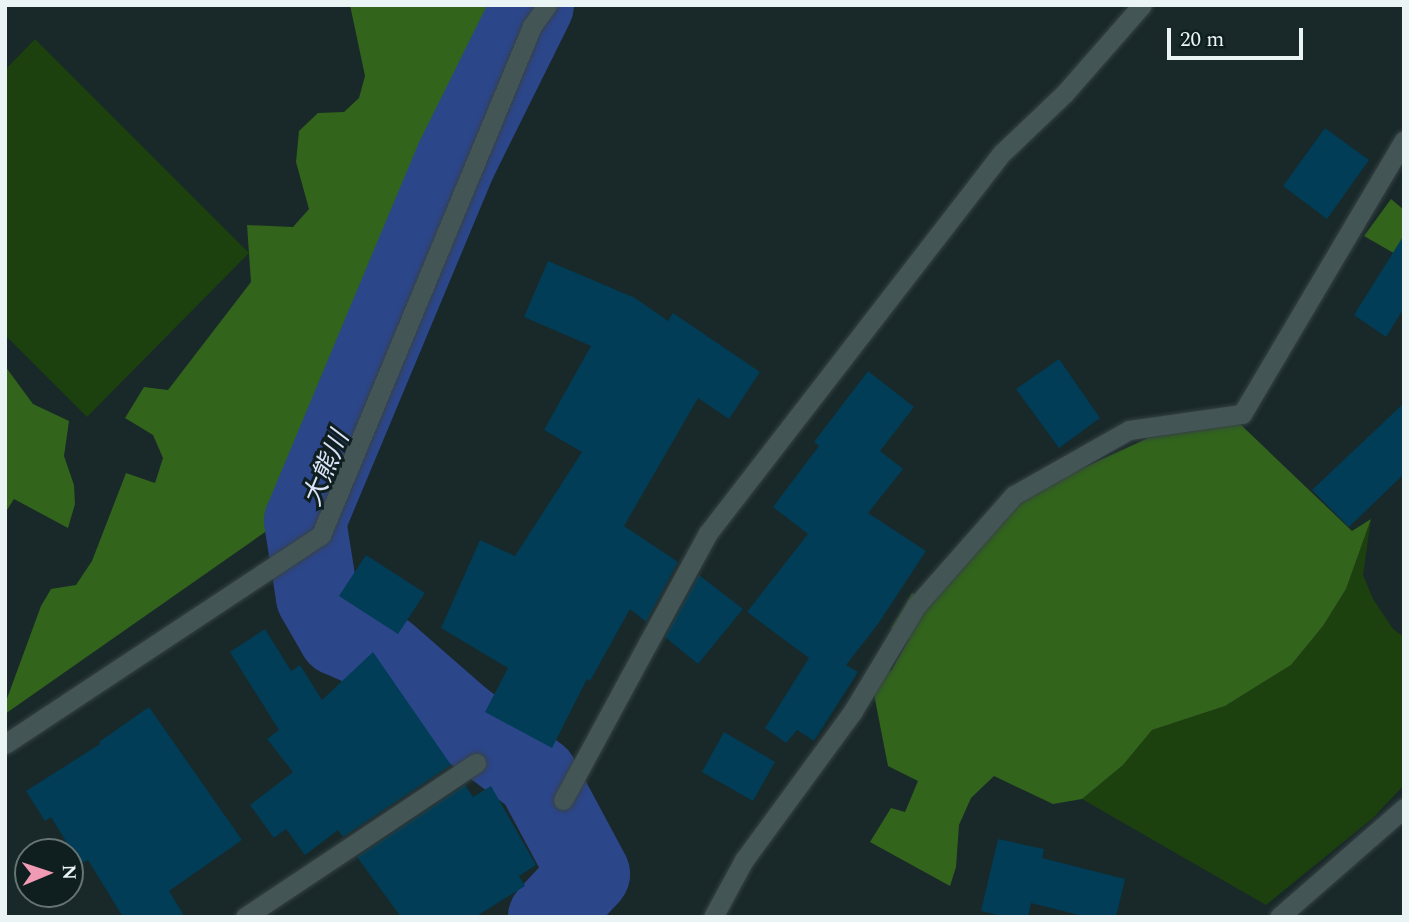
<!DOCTYPE html>
<html>
<head>
<meta charset="utf-8">
<style>
	body { margin:0 }
	#map { position:relative; width:1409px; height:922px; overflow:hidden; background:#192829; font-family:Spectral,"Noto Sans JP",serif }
	div>[style] { position:absolute }
	.green>* { inset:0; background:#1d400f }
	.forest>* { inset:0; background:#32641c }
	.river>* { height:82px; margin:-41px; padding:0 41px; transform-origin:41px; border-radius:41px; background:#2c468a }
	.building>* { inset:0; background:#013d56 }
	.roads { filter:drop-shadow(0 0 2px #364244) drop-shadow(0 0 2px #364244) }
	.service>* { height:19px; margin:-9.5px; padding:0 9.5px; transform-origin:9.5px; border-radius:9.5px; background:#445556 }
	.minor>* { height:19px; margin:-9.5px; padding:0 9.5px; transform-origin:9.5px; border-radius:9.5px; background:#445556 }
	span { translate:-50% -50%; white-space:nowrap; text-align:center; line-height:1.15; -webkit-text-stroke:6px #0f1e1f; paint-order:stroke }
	.water-label { font-size:26px; color:#dae3f8; font-style:italic }
	.frame { position:absolute; inset:0; border:7px solid #eaf4f4; pointer-events:none }
	.north { position:absolute; left:14px; top:838px; width:70px; height:70px; box-sizing:border-box; background:#0f1e1f; border:2px solid #677474; border-radius:50%; rotate:88deg; font-size:19px; font-weight:700; line-height:28px; text-align:center; color:#eaf4f4 }
	.north::after { content:''; display:block; margin:auto; width:24px; height:32px; background:#f19ab3; clip-path:polygon(50% 0,100% 100%,50% 72%,0 100%) }
	.scale { position:absolute; left:1167px; top:28px; width:136px; height:32px; box-sizing:border-box; border:4px solid #eaf4f4; border-top:0; padding-left:9px; font-size:21px; line-height:24px; white-space:nowrap; color:#eaf4f4; -webkit-text-stroke:5px #0f1e1f; paint-order:stroke }
</style>
</head>
<body>
<div id="map">
	<div class="green">
		<i style="clip-path:polygon(35px 39px,249px 253px,87px 417px,5px 335px,5px 70px)"></i>
		<i style="clip-path:polygon(1371px 519px,1363px 575px,1373px 599px,1393px 629px,1404px 637px,1404px 785px,1373px 818px,1266px 905px,1082px 799px,1123px 765px,1152px 730px,1225px 706px,1291px 665px,1323px 626px,1346px 589px)"></i>
	</div>
	<div class="forest">
		<i style="clip-path:polygon(350px 5px,523px 5px,288px 516px,5px 714px,5px 704px,41px 606px,51px 589px,76px 585px,92px 561px,126px 473px,155px 483px,163px 458px,153px 435px,125px 418px,144px 387px,168px 390px,251px 282px,247px 225px,293px 227px,309px 209px,296px 162px,299px 131px,318px 113px,344px 112px,359px 98px,365px 76px)"></i>
		<i style="clip-path:polygon(1391px 199px,1404px 210px,1404px 259px,1364px 236px)"></i>
		<i style="clip-path:polygon(5px 366px,33px 404px,69px 421px,64px 456px,74px 485px,75px 504px,68px 528px,14px 499px,5px 513px)"></i>
		<i style="clip-path:polygon(1240px 424px,1352px 531px,1371px 519px,1346px 589px,1323px 626px,1291px 665px,1225px 706px,1152px 730px,1123px 765px,1082px 799px,1053px 804px,994px 776px,971px 798px,959px 825px,956px 867px,950px 886px,870px 842px,891px 808px,905px 812px,918px 781px,888px 766px,871px 679px,880px 666px,891px 671px,909px 639px,891px 628px,912px 593px,927px 601px,1029px 493px,1148px 438px)"></i>
	</div>
	<div class="river">
		<i style="left:533px;top:5px;width:173px;rotate:116.4deg"></i>
		<i style="left:456px;top:160px;width:391px;rotate:112.7deg"></i>
		<i style="left:305px;top:521px;width:77px;rotate:81deg"></i>
		<i style="left:317px;top:597px;width:44px;rotate:59.9deg"></i>
		<i style="left:339px;top:635px;width:52px;rotate:23.6deg"></i>
		<i style="left:387px;top:656px;width:97px;rotate:41.2deg"></i>
		<i style="left:460px;top:720px;width:96px;rotate:36.5deg"></i>
		<i style="left:537px;top:777px;width:110px;rotate:61.8deg"></i>
		<i style="left:589px;top:874px;width:59px;rotate:132.9deg"></i>
	</div>
	<div class="building">
		<i style="clip-path:polygon(1325px 128px,1369px 160px,1327px 219px,1283px 186px)"></i>
		<i style="clip-path:polygon(1404px 235px,1404px 308px,1386px 337px,1354px 315px)"></i>
		<i style="clip-path:polygon(548px 261px,635px 298px,668px 321px,673px 313px,760px 372px,729px 419px,698px 398px,624px 526px,678px 562px,646px 622px,630px 609px,590px 681px,587px 679px,552px 748px,485px 712px,508px 668px,441px 628px,480px 540px,515px 556px,582px 452px,544px 430px,591px 346px,524px 317px)"></i>
		<i style="clip-path:polygon(1059px 359px,1100px 418px,1059px 448px,1016px 389px)"></i>
		<i style="clip-path:polygon(868px 371px,914px 407px,880px 451px,903px 469px,868px 513px,926px 551px,878px 624px,846px 665px,858px 672px,814px 741px,797px 730px,786px 743px,765px 728px,809px 658px,747px 612px,808px 534px,773px 507px,819px 446px,814px 442px)"></i>
		<i style="clip-path:polygon(1404px 403px,1404px 474px,1349px 527px,1312px 490px)"></i>
		<i style="clip-path:polygon(366px 555px,425px 593px,398px 634px,339px 596px)"></i>
		<i style="clip-path:polygon(699px 575px,743px 609px,698px 664px,665px 637px)"></i>
		<i style="clip-path:polygon(265px 629px,291px 671px,300px 665px,322px 700px,373px 652px,451px 765px,343px 837px,338px 830px,305px 855px,286px 829px,274px 838px,250px 805px,293px 772px,267px 739px,279px 730px,230px 652px)"></i>
		<i style="clip-path:polygon(149px 707px,242px 840px,169px 891px,185px 917px,123px 917px,88px 860px,80px 864px,51px 817px,45px 821px,26px 791px,100px 744px,99px 742px)"></i>
		<i style="clip-path:polygon(724px 732px,775px 762px,753px 801px,702px 772px)"></i>
		<i style="clip-path:polygon(465px 785px,473px 797px,491px 786px,536px 865px,519px 876px,525px 886px,475px 917px,401px 917px,357px 857px)"></i>
		<i style="clip-path:polygon(998px 839px,1044px 849px,1042px 858px,1125px 879px,1116px 917px,1087px 917px,1031px 903px,1028px 917px,1006px 917px,981px 911px)"></i>
	</div>
	<div class="roads">
		<div class="service">
			<i style="left:563px;top:800px;width:179px;rotate:-61.6deg"></i>
			<i style="left:713px;top:917px;width:65px;rotate:-61.5deg"></i>
			<i style="left:744px;top:860px;width:185px;rotate:-53.8deg"></i>
			<i style="left:853px;top:711px;width:122px;rotate:-59deg"></i>
			<i style="left:916px;top:606px;width:148px;rotate:-48.6deg"></i>
			<i style="left:1014px;top:495px;width:132px;rotate:-29.5deg"></i>
			<i style="left:1129px;top:430px;width:114px;rotate:-8.1deg"></i>
			<i style="left:1242px;top:414px;width:318px;rotate:-59.4deg"></i>
			<i style="left:1279px;top:917px;width:166px;rotate:-41.1deg"></i>
		</div>
		<div class="minor">
			<i style="left:648px;top:643px;width:125px;rotate:-61.4deg"></i>
			<i style="left:708px;top:533px;width:480px;rotate:-52.3deg"></i>
			<i style="left:1002px;top:153px;width:86px;rotate:-43.6deg"></i>
			<i style="left:1064px;top:94px;width:118px;rotate:-48.8deg"></i>
			<i style="left:5px;top:744px;width:379px;rotate:-33.5deg"></i>
			<i style="left:321px;top:535px;width:551px;rotate:-67.48deg"></i>
			<i style="left:532px;top:26px;width:26px;rotate:-54deg"></i>
			<i style="left:245px;top:917px;width:278px;rotate:-33.7deg"></i>
		</div>
	</div>
	<div class="water-label">
		<span style="left:327px;top:469px;rotate:-67deg">大熊川</span>
	</div>
	<div class="frame"></div>
	<div class="north">N</div>
	<div class="scale">20 m</div>
</div>
</body>
</html>
